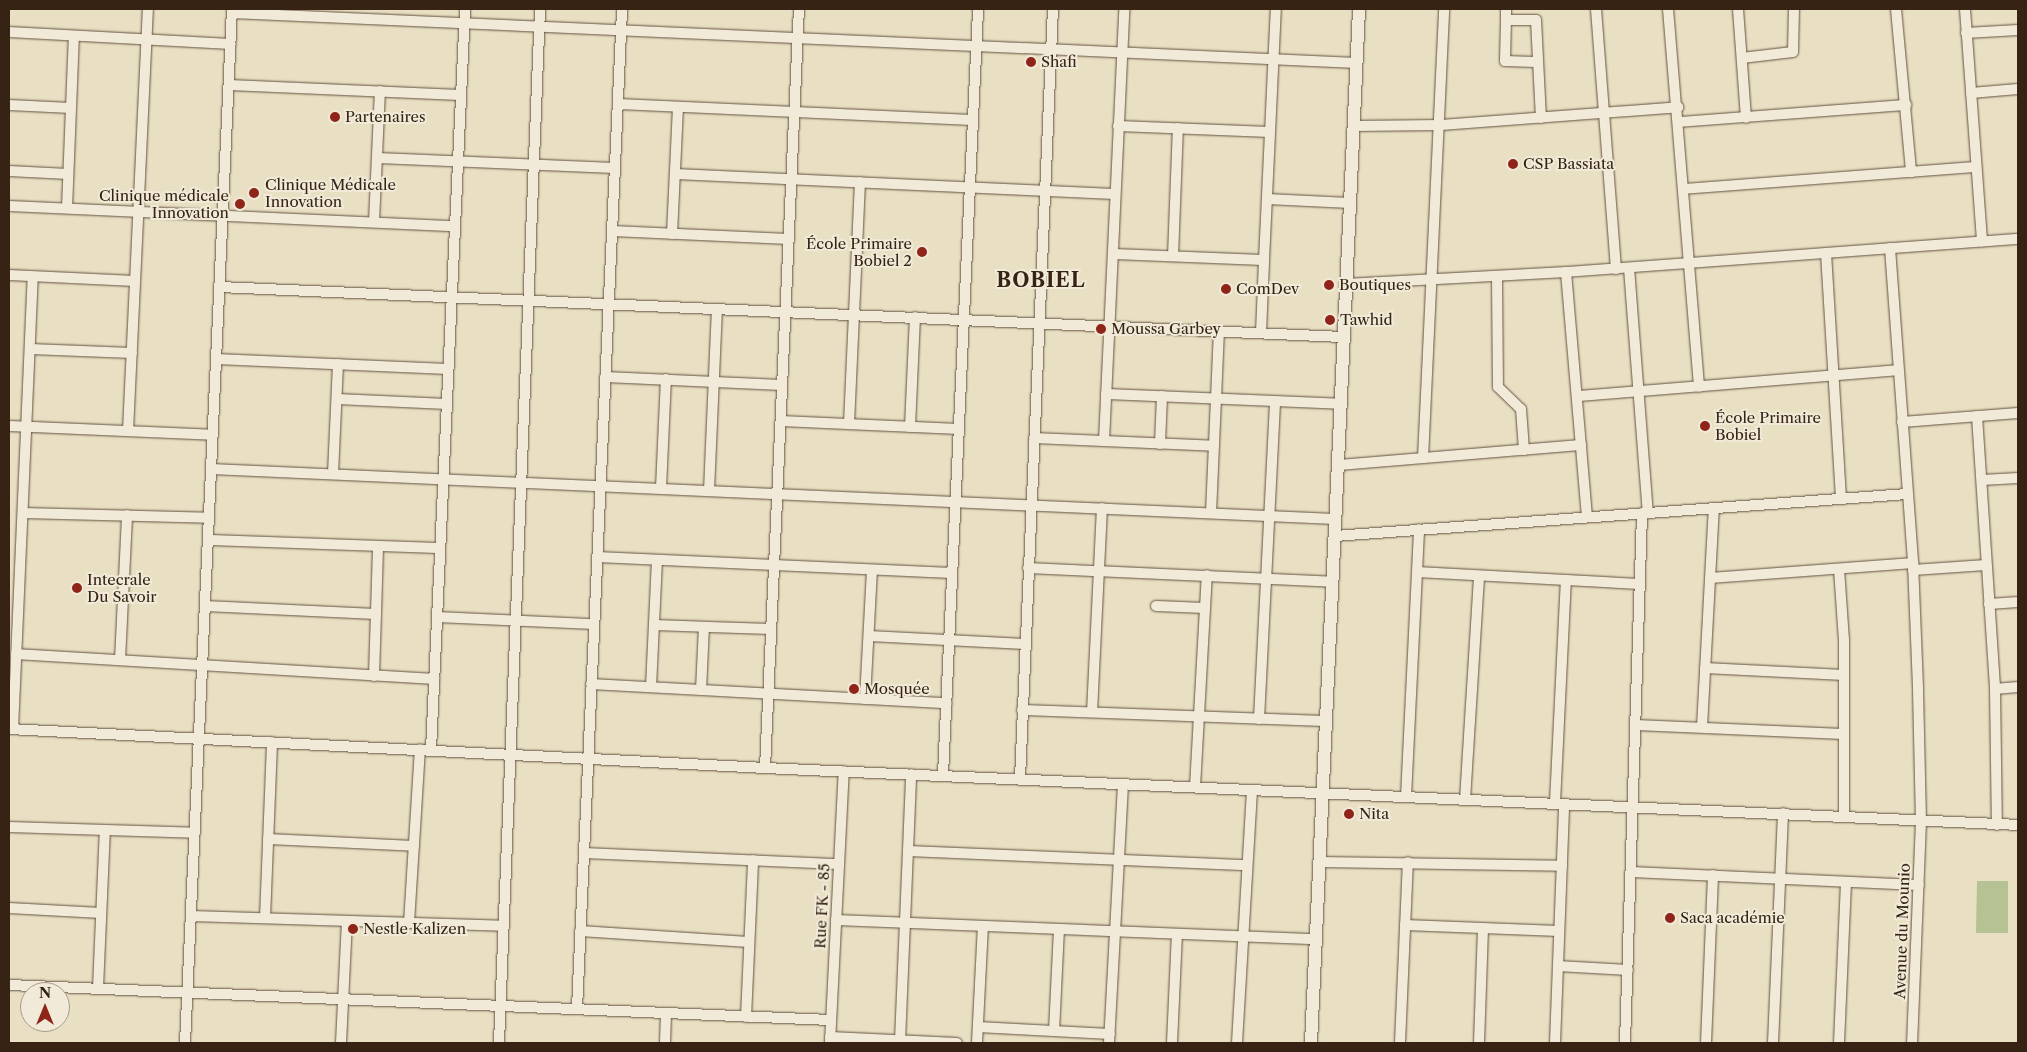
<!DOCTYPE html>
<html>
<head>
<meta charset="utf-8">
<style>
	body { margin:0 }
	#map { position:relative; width:2027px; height:1052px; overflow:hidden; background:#e9dfc3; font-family:"Libre Caslon Text",serif }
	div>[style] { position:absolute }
	.green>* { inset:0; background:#b5c294 }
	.roads { filter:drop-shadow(0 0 1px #63523f) drop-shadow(0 0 1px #63523f) }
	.minor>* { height:10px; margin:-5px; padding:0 5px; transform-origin:5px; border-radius:5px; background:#f1ead8 }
	.tertiary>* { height:12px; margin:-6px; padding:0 6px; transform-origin:6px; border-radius:6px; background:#f1ead8 }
	.dots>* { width:14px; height:14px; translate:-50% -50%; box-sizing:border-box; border:2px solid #f1ead8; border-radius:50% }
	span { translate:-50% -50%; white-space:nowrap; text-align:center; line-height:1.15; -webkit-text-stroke:4px #f1ead8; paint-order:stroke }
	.poi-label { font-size:15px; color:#362313 }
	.left { translate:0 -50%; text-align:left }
	.right { translate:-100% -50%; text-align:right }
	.street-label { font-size:15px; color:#362313 }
	.district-label { font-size:20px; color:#362313; font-weight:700; letter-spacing:1px }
	.frame { position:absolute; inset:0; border:10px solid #362313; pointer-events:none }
	.north { position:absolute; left:20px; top:982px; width:50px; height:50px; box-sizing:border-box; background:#f1ead8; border:1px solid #a69a89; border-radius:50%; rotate:0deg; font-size:14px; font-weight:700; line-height:20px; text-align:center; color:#362313 }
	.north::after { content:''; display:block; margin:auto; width:18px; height:22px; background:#8f2418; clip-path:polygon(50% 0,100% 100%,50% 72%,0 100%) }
</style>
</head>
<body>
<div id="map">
	<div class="green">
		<i style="clip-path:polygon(1977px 881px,2008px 881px,2008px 933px,1976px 933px)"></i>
	</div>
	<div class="roads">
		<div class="minor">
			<i style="left:1506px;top:9px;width:11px;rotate:90deg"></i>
			<i style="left:1506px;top:20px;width:30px"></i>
			<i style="left:1536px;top:20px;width:98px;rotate:87.1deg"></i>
			<i style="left:1596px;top:9px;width:261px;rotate:85.6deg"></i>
			<i style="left:1668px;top:9px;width:379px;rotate:85.3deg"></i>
			<i style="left:1738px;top:9px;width:109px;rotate:85.8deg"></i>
			<i style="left:1896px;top:9px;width:164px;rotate:84.7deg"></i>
			<i style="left:1965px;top:9px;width:233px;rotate:85.8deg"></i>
			<i style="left:232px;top:13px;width:1126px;rotate:2.54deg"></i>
			<i style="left:1506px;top:20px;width:41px;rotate:91.4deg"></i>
			<i style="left:1505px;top:61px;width:33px;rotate:2deg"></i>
			<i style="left:9px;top:32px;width:222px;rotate:3.1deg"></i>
			<i style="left:1966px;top:33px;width:52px;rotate:-3.3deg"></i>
			<i style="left:1742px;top:58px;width:51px;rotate:-6.7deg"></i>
			<i style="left:1793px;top:52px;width:43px;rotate:-88.7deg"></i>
			<i style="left:229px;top:85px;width:231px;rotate:2.5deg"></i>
			<i style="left:1971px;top:93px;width:47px;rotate:-4.9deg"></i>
			<i style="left:618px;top:104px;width:355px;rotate:2.6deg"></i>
			<i style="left:9px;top:105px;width:62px;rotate:2.8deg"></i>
			<i style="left:1679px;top:122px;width:228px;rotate:-4.3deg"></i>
			<i style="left:1118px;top:126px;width:152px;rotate:2.3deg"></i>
			<i style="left:1354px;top:126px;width:87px;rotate:-0.7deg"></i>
			<i style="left:1441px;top:125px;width:238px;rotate:-4.3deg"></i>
			<i style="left:377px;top:158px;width:238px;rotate:2.4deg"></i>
			<i style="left:9px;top:171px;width:59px;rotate:2.9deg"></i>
			<i style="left:675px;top:174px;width:440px;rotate:2.6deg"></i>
			<i style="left:1683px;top:189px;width:294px;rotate:-4.3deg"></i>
			<i style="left:1267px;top:199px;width:83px;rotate:2.8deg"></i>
			<i style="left:9px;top:206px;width:446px;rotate:2.6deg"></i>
			<i style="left:67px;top:208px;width:172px;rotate:-87.7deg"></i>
			<i style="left:374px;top:222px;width:131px;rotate:-87.4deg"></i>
			<i style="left:612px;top:231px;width:177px;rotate:2.6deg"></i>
			<i style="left:672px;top:234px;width:127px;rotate:-87.3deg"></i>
			<i style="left:1890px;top:248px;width:316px;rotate:85.8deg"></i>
			<i style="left:1913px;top:563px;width:127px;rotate:87.7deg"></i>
			<i style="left:1918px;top:690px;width:131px;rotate:88.7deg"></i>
			<i style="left:1921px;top:821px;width:222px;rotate:92.3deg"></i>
			<i style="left:1826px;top:253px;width:246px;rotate:86.5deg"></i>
			<i style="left:1113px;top:254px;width:151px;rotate:2.3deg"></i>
			<i style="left:1264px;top:260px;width:251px;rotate:-87.3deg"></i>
			<i style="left:1173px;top:256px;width:128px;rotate:-87.8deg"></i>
			<i style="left:1629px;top:268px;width:246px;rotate:85.6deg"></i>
			<i style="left:1566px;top:272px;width:245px;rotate:85.1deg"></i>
			<i style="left:9px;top:275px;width:126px;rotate:2.7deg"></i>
			<i style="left:1497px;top:277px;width:110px;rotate:89.5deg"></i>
			<i style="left:1498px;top:387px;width:32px;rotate:44deg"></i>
			<i style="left:1521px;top:409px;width:41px;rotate:85.8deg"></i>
			<i style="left:1346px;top:284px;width:220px;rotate:-3.1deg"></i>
			<i style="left:1566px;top:272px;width:453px;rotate:-4.2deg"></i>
			<i style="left:220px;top:287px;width:1125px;rotate:2.55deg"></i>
			<i style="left:1261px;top:333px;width:73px;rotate:-87.6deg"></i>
			<i style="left:30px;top:349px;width:102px;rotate:2.2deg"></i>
			<i style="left:216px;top:359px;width:232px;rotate:2.5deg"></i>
			<i style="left:605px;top:377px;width:177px;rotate:2.6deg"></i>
			<i style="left:1106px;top:394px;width:235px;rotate:2.4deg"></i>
			<i style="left:1578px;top:396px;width:321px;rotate:-4.6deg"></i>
			<i style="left:337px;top:399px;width:110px;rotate:2.6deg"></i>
			<i style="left:1977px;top:416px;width:274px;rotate:86.2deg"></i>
			<i style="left:1995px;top:689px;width:136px;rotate:89.2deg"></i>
			<i style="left:781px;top:421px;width:178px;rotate:2.6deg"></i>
			<i style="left:1902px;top:422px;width:116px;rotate:-4.4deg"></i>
			<i style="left:849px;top:424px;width:242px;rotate:-87.4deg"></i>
			<i style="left:9px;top:426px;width:204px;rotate:2.5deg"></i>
			<i style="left:910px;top:427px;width:110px;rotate:-87.4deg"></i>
			<i style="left:128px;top:431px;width:422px;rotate:-87.3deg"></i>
			<i style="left:1034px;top:438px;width:180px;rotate:2.5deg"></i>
			<i style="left:1104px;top:441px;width:432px;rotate:-87.3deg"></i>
			<i style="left:1160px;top:444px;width:48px;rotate:-87.6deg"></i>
			<i style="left:1423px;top:458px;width:449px;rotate:-87.3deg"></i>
			<i style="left:1338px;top:465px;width:244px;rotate:-4.7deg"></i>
			<i style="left:211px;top:469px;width:1125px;rotate:2.55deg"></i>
			<i style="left:333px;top:474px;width:110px;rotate:-87.4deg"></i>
			<i style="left:1982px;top:480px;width:36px;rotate:-3deg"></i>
			<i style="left:661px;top:488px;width:109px;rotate:-87.4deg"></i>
			<i style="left:709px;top:491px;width:182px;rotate:-87.5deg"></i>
			<i style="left:23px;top:513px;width:186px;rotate:1.5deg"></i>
			<i style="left:1211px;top:513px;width:182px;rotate:-87.5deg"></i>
			<i style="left:1335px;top:536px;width:574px;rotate:-4.2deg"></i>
			<i style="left:208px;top:540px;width:232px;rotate:2deg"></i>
			<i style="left:597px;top:557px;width:355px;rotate:2.6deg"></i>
			<i style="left:1028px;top:568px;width:305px;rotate:2.6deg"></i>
			<i style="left:1839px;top:569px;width:71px;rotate:86deg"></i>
			<i style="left:1844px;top:640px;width:176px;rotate:90deg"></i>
			<i style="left:1913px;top:570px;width:73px;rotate:-3.9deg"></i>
			<i style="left:1417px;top:572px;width:222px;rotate:3.1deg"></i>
			<i style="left:1710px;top:578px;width:204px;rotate:-4.2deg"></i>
			<i style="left:1989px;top:604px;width:29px;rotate:-4deg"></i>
			<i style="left:205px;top:606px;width:171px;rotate:2.7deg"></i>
			<i style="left:1156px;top:606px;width:49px;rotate:2.3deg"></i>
			<i style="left:437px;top:617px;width:157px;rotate:2.6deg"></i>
			<i style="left:654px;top:625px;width:117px;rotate:2deg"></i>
			<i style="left:869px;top:636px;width:156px;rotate:2.9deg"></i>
			<i style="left:16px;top:654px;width:419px;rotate:3.4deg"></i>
			<i style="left:120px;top:660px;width:145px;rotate:-87.2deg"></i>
			<i style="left:1705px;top:668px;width:139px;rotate:2.9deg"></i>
			<i style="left:374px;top:676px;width:130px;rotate:-88.2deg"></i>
			<i style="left:591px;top:684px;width:356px;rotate:3.1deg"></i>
			<i style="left:651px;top:687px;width:127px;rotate:-87.3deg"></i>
			<i style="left:1995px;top:689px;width:23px;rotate:-5deg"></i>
			<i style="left:701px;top:690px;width:63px;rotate:-87.3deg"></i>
			<i style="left:865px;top:699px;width:129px;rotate:-86.9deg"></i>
			<i style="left:1022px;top:710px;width:304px;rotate:2.1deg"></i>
			<i style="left:1092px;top:712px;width:204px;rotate:-87.2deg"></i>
			<i style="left:1259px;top:719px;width:318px;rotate:-87.1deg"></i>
			<i style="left:1635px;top:725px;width:209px;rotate:2.5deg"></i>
			<i style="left:1702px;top:727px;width:219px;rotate:-86.9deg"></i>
			<i style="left:9px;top:729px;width:757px;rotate:2.95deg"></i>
			<i style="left:765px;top:768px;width:1254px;rotate:2.6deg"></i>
			<i style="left:13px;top:729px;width:452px;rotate:-87.5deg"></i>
			<i style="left:431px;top:750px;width:742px;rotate:-87.37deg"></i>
			<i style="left:765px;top:768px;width:760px;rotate:-87.44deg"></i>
			<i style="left:943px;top:775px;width:767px;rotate:-87.38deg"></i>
			<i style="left:1020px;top:779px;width:771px;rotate:-87.55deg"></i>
			<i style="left:1195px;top:787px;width:212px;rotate:-86.8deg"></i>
			<i style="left:1406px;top:797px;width:268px;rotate:-87.2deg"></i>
			<i style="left:1465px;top:800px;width:224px;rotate:-86.4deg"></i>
			<i style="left:1555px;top:803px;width:223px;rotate:-87.2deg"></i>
			<i style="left:9px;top:827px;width:186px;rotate:1.8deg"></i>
			<i style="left:268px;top:839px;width:146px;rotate:2.7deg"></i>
			<i style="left:908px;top:851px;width:339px;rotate:2.4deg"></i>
			<i style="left:584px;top:853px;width:255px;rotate:2.5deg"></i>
			<i style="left:1320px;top:862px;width:242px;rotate:0.9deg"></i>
			<i style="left:1631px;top:872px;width:288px;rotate:2.6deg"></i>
			<i style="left:9px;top:908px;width:92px;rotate:3.1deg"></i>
			<i style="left:191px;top:916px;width:312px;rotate:1.8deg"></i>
			<i style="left:265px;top:918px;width:176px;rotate:-87.7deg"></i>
			<i style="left:836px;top:920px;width:480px;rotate:2.3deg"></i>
			<i style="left:409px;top:923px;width:174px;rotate:-86.4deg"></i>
			<i style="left:1405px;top:925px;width:154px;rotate:2.2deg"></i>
			<i style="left:580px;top:931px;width:169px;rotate:3.7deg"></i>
			<i style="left:1558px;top:966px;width:70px;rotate:3.3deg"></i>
			<i style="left:9px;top:985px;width:823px;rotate:2.44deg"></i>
			<i style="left:98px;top:988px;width:158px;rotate:-87.5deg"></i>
			<i style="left:577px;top:1009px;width:1001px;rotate:-87.42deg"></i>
			<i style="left:746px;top:1017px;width:157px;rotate:-87.4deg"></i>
			<i style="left:978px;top:1027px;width:132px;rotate:3deg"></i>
			<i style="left:1054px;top:1031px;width:102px;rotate:-87.2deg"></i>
			<i style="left:830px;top:1037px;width:127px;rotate:2.7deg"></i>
			<i style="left:900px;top:1041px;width:267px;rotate:-87.6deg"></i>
			<i style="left:185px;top:1043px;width:1035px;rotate:-87.4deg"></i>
			<i style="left:341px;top:1043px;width:122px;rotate:-87.2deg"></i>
			<i style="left:499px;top:1043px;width:1035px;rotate:-87.73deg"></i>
			<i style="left:665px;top:1043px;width:30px;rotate:-88deg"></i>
			<i style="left:830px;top:1043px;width:272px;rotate:-87.1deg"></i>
			<i style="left:977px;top:1043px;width:117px;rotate:-87.1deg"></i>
			<i style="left:1109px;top:1043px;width:259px;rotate:-86.9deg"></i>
			<i style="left:1172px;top:1043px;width:109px;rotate:-87.4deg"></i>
			<i style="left:1237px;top:1043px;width:253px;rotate:-86.6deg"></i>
			<i style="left:1400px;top:1043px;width:181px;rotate:-87.5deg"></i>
			<i style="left:1479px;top:1043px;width:115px;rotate:-88deg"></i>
			<i style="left:1555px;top:1043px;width:239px;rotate:-87.8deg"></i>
			<i style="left:1625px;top:1043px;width:530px;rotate:-88.16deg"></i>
			<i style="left:1706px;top:1043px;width:168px;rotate:-87.6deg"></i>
			<i style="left:1773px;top:1043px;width:230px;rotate:-87.5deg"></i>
			<i style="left:1839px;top:1043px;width:161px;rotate:-87.5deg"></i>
		</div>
		<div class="tertiary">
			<i style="left:1311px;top:1043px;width:1035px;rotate:-87.34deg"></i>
		</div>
	</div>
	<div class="dots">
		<i style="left:1031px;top:62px;background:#8f2418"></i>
		<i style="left:335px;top:117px;background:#8f2418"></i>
		<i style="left:1513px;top:164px;background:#8f2418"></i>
		<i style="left:254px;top:193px;background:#8f2418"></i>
		<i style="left:240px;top:204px;background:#8f2418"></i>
		<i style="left:922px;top:252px;background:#8f2418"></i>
		<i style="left:1329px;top:285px;background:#8f2418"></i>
		<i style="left:1226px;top:289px;background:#8f2418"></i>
		<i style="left:1330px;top:320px;background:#8f2418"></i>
		<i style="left:1101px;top:329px;background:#8f2418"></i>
		<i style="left:1705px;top:426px;background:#8f2418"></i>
		<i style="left:77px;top:588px;background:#8f2418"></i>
		<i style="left:854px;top:689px;background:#8f2418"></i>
		<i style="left:1349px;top:814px;background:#8f2418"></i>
		<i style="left:1670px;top:918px;background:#8f2418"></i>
		<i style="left:353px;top:929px;background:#8f2418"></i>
	</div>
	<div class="poi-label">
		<span class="left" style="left:1041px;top:62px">Shafi</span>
		<span class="left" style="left:345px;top:117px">Partenaires</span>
		<span class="left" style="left:1523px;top:164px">CSP Bassiata</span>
		<span class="left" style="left:265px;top:193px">Clinique Médicale<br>Innovation</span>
		<span class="right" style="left:229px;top:204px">Clinique médicale<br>Innovation</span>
		<span class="right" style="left:912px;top:252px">École Primaire<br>Bobiel 2</span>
		<span class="left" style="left:1339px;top:285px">Boutiques</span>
		<span class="left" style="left:1236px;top:289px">ComDev</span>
		<span class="left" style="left:1340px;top:320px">Tawhid</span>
		<span class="left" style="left:1111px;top:329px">Moussa Garbey</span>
		<span class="left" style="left:1715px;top:426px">École Primaire<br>Bobiel</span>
		<span class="left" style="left:87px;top:588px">Intecrale<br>Du Savoir</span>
		<span class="left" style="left:864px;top:689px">Mosquée</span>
		<span class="left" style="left:1359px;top:814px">Nita</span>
		<span class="left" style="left:1680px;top:918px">Saca académie</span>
		<span class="left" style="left:363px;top:929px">Nestle Kalizen</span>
	</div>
	<div class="street-label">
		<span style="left:822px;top:906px;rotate:-87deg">Rue FK - 85</span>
		<span style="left:1902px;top:931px;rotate:-88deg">Avenue du Mounio</span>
	</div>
	<div class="district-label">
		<span style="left:1041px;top:280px">BOBIEL</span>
	</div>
	<div class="frame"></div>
	<div class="north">N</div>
</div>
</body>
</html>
